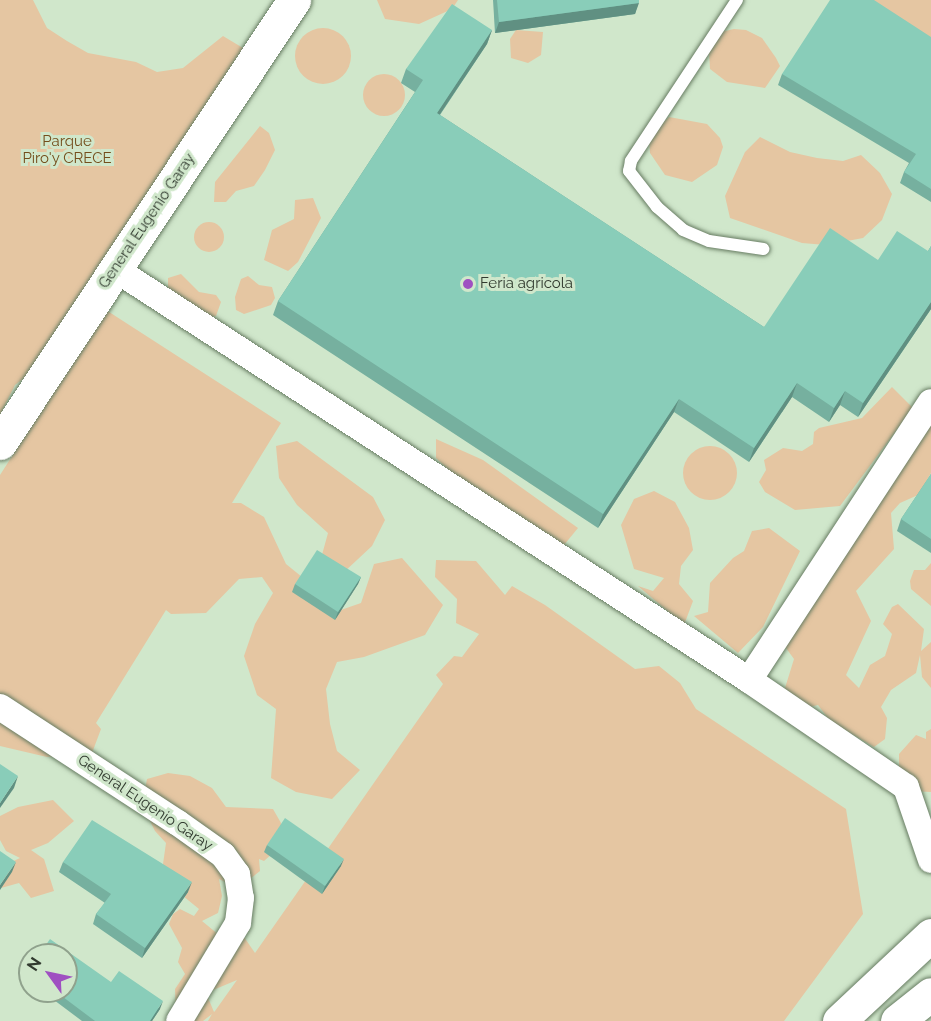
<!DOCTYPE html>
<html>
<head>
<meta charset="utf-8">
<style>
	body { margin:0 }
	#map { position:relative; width:931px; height:1021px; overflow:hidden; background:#d0e7cb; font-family:Raleway,sans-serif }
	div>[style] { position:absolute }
	.green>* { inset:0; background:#e5c6a2 }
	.round { border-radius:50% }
	.roads { filter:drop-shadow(0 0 2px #677c62) drop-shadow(0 0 2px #677c62) }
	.lane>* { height:12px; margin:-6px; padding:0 6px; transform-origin:6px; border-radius:6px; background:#fff }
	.street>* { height:26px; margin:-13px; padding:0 13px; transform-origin:13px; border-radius:13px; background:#fff }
	.secondary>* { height:33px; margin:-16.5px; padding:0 16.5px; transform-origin:16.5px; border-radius:16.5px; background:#fff }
	.wall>* { inset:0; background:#76b09f }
	.shaded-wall>* { inset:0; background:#609082 }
	.building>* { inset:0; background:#89cdb9 }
	.dots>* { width:16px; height:16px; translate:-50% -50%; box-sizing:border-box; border:3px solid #d0e7cb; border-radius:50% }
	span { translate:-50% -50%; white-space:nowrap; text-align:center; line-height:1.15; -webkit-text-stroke:6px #d0e7cb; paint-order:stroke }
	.park-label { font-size:15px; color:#744e1c }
	.street-label { font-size:15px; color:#313a2f }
	.poi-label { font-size:15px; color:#313a2f }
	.left { translate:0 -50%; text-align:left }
	.north { position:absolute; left:18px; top:943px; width:60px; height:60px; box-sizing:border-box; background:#d0e7cb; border:2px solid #90a28d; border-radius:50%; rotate:303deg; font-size:16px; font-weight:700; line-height:24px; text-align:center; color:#313a2f }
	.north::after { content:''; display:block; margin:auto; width:21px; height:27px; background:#9f50c1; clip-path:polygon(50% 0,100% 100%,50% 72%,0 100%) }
</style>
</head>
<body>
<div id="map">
	<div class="green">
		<i style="clip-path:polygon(0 0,33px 0,47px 28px,67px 41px,88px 53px,136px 62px,157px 72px,183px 68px,223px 36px,243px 48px,28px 375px,15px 385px,0 415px)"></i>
		<i style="clip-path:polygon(377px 0,458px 0,452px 9px,419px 24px,385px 19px)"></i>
		<i style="clip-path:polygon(868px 0,931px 0,931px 41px)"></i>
		<i class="round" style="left:295px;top:28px;width:56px;height:56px"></i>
		<i style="clip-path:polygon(734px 29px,746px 30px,762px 38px,776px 58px,780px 66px,765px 88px,727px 82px,710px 69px,709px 51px,721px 32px)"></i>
		<i style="clip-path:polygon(516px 30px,543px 32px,541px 55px,528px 63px,511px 58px,510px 39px)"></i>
		<i class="round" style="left:363px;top:74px;width:42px;height:42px"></i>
		<i style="clip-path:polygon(669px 117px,707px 124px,720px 138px,723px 147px,717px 165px,692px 182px,665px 175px,650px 153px,649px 137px)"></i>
		<i style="clip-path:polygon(260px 126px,269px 133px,275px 150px,265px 170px,254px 186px,236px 191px,226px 202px,214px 202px,215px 182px)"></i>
		<i style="clip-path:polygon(760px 137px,790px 152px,817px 158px,843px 161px,861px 155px,880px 173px,892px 194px,882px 220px,863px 238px,826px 245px,802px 243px,730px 218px,725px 196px,745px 152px)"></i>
		<i style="clip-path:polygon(313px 198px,321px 218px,298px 262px,288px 271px,264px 260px,272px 230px,294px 219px,295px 200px)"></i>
		<i class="round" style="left:194px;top:222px;width:30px;height:30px"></i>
		<i style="clip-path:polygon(181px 274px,199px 292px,216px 295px,221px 302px,216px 316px,206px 318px,168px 292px,168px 278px)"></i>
		<i style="clip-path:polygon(248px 276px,259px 285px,272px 287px,275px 298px,271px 305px,244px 314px,236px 310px,235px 297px,241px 279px)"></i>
		<i style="clip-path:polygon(106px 310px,281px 423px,232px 503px,241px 503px,264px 517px,286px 564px,302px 577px,320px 562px,328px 533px,297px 505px,279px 478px,276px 446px,297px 441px,373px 497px,385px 520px,372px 546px,343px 573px,338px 611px,361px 603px,374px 564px,402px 558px,443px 605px,425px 635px,364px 657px,337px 662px,326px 689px,330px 724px,337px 751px,360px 770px,332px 799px,296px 792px,271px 778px,276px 709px,257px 695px,244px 656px,255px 624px,273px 593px,262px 577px,239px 579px,206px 613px,171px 614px,166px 610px,96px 723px,101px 729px,92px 753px,47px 757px,0 746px,0 475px)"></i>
		<i style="clip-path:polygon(892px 387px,913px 408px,840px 506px,795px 510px,765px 492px,759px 482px,766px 470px,764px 460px,783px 448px,802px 451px,813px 444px,814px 432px,819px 428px,862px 418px)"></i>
		<i style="clip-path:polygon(931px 413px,931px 473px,918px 495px,900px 503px,891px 513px,894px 549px,856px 591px,871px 621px,846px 675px,859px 688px,870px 665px,885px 656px,892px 634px,883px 624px,892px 607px,898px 604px,924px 629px,921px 651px,931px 642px,931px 688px,922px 677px,920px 655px,916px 673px,891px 690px,881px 707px,887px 718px,885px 739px,874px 747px,830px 721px,818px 705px,810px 707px,787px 698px,785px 688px,794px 659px,783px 644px)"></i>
		<i style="clip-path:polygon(436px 439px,483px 460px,578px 528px,564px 545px,539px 533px,459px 480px,436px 458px)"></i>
		<i class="round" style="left:683px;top:446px;width:54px;height:54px"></i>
		<i style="clip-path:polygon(654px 491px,675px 502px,689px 528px,693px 550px,681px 566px,679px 584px,693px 601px,684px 625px,638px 586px,653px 591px,664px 578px,634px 569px,621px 525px,634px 499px)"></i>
		<i style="clip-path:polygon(769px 528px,800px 551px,763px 627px,738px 653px,694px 616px,708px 612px,710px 583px,733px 558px,744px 551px,752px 531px)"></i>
		<i style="clip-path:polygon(evenodd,436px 560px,476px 561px,505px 595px,512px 586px,545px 605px,635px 669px,659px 666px,680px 683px,696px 709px,846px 809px,863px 914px,784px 1021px,208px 1021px,212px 1014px,203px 1021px,176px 1021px,175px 989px,185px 974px,178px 962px,182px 948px,169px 924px,173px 914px,180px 909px,194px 916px,199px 909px,161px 878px,166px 843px,155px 831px,142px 805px,147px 779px,168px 773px,190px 776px,212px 788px,226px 807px,273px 809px,281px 823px,282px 845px,264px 861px,259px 859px,260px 871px,245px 883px,229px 884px,219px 879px,222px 896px,218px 913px,202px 921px,219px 935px,244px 937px,255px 953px,443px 684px,436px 675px,454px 656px,462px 657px,479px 634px,456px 623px,457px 599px,435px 577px,436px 560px,237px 980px,215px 1011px,214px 1012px,206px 993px,237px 980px)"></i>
		<i style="clip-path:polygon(931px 563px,931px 606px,911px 589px,910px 581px,914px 570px,925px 570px)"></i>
		<i style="clip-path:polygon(931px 729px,931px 792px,911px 791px,899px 767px,899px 754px,916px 735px,926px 739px,926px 732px)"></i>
		<i style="clip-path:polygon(53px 800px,74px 821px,48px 843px,31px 850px,44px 859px,54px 891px,31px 898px,19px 883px,1px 888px,3px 866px,20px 858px,6px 851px,0 840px,0 816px,18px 807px)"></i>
	</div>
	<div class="roads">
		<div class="lane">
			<i style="left:737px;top:0;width:193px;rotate:123.4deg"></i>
			<i style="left:631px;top:161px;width:10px;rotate:101deg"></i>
			<i style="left:629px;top:171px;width:46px;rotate:52.1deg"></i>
			<i style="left:657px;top:207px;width:35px;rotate:41deg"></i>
			<i style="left:683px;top:230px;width:28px;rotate:23deg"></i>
			<i style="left:709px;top:241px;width:55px;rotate:8.4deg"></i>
		</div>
		<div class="street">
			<i style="left:115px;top:269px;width:756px;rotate:32.95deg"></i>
			<i style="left:749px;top:680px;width:190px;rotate:34.3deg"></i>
			<i style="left:906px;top:787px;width:77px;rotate:71.1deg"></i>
			<i style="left:749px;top:680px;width:332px;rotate:-56.8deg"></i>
			<i style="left:0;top:707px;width:212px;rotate:33.1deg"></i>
			<i style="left:178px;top:823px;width:55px;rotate:35.4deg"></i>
			<i style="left:223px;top:855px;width:24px;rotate:54deg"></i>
			<i style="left:237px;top:874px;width:24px;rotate:81deg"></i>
			<i style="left:241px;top:898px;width:25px;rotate:97deg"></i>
			<i style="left:238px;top:923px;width:114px;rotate:121deg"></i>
		</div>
		<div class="secondary">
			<i style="left:0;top:443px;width:532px;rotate:-56.43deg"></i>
			<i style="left:839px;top:1021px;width:126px;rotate:-43.1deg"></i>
			<i style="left:897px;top:1021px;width:43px;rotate:-38.5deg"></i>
		</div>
	</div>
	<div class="wall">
		<i style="clip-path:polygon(493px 0,639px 0,635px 14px,495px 33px)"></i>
		<i style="clip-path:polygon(492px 30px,487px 44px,440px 115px,764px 327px,878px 260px,928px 251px,931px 246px,931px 309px,858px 417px,840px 405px,829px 422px,792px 397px,749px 462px,674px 412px,598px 528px,273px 315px,278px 301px,415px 92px,401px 83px,406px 69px)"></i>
		<i style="clip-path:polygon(931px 37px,931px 202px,900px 183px,904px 172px,909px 163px,778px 85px,782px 74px)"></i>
		<i style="clip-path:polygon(931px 474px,931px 553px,897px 531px,901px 519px)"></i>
		<i style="clip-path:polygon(361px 577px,358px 584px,335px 620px,292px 592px,295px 584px)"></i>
		<i style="clip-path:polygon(267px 845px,341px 866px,322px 894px,264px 852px)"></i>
		<i style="clip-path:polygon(63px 862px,188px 892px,142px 958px,93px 924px,96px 914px,105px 903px,59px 872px)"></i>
		<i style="clip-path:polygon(30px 967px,30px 982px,25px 978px)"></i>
		<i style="clip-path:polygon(111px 982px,160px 1009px,152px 1021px,82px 1021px,42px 991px,66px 991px)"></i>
	</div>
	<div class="shaded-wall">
		<i style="clip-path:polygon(639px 3px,635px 14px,495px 33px,499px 22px)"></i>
		<i style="clip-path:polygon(492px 30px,487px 44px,432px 126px,437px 113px)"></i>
		<i style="clip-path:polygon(931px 302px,931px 309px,858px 417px,863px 403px)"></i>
		<i style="clip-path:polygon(797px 383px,792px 397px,749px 462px,754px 448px)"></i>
		<i style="clip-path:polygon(845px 391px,840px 405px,829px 422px,834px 408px)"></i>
		<i style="clip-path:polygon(679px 399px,674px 412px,598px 528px,603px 514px)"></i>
		<i style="clip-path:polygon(361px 577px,358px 584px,335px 620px,338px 612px)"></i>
		<i style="clip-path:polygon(18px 776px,14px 788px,0 808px,0 803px)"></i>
		<i style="clip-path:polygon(344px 859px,341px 866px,322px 894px,325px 886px)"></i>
		<i style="clip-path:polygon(16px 862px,12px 872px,0 890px,0 885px)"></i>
		<i style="clip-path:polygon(192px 882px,188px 892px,142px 958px,145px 948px)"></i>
		<i style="clip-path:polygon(163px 1001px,160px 1009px,152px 1021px,150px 1021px)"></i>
	</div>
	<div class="building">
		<i style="clip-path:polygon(497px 0,639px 0,639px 3px,499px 22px)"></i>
		<i style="clip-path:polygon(830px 0,874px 0,931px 37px,931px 189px,904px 172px,916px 154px,782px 74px)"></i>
		<i style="clip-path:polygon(452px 4px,492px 30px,437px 113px,764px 327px,830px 228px,878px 260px,897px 231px,928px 251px,931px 246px,931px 302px,863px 403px,845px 391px,834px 408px,797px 383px,754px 448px,679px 399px,603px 514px,278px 301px,423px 80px,406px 69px)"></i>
		<i style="clip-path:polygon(931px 474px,931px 539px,901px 519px)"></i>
		<i style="clip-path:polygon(317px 550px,361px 577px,338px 612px,295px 584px)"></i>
		<i style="clip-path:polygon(0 764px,18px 776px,0 803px)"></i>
		<i style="clip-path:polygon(285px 818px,344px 859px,325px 886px,267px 845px)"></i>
		<i style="clip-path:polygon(92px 820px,192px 882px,145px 948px,96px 914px,111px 894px,63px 862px)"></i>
		<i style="clip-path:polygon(0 851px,16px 862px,0 885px)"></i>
		<i style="clip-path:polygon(50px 939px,111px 982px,119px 971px,163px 1001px,150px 1021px,95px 1021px,55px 991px,66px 991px,66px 955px,39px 955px)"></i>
	</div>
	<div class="dots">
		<i style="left:468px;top:284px;background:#9f50c1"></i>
	</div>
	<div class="park-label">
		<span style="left:67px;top:150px">Parque<br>Piro'y CRECE</span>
	</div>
	<div class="street-label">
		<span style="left:147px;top:221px;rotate:-56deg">General Eugenio Garay</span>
		<span style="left:145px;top:803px;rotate:34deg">General Eugenio Garay</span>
	</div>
	<div class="poi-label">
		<span class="left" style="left:480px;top:284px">Feria agricola</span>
	</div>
	<div class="north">N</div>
</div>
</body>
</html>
